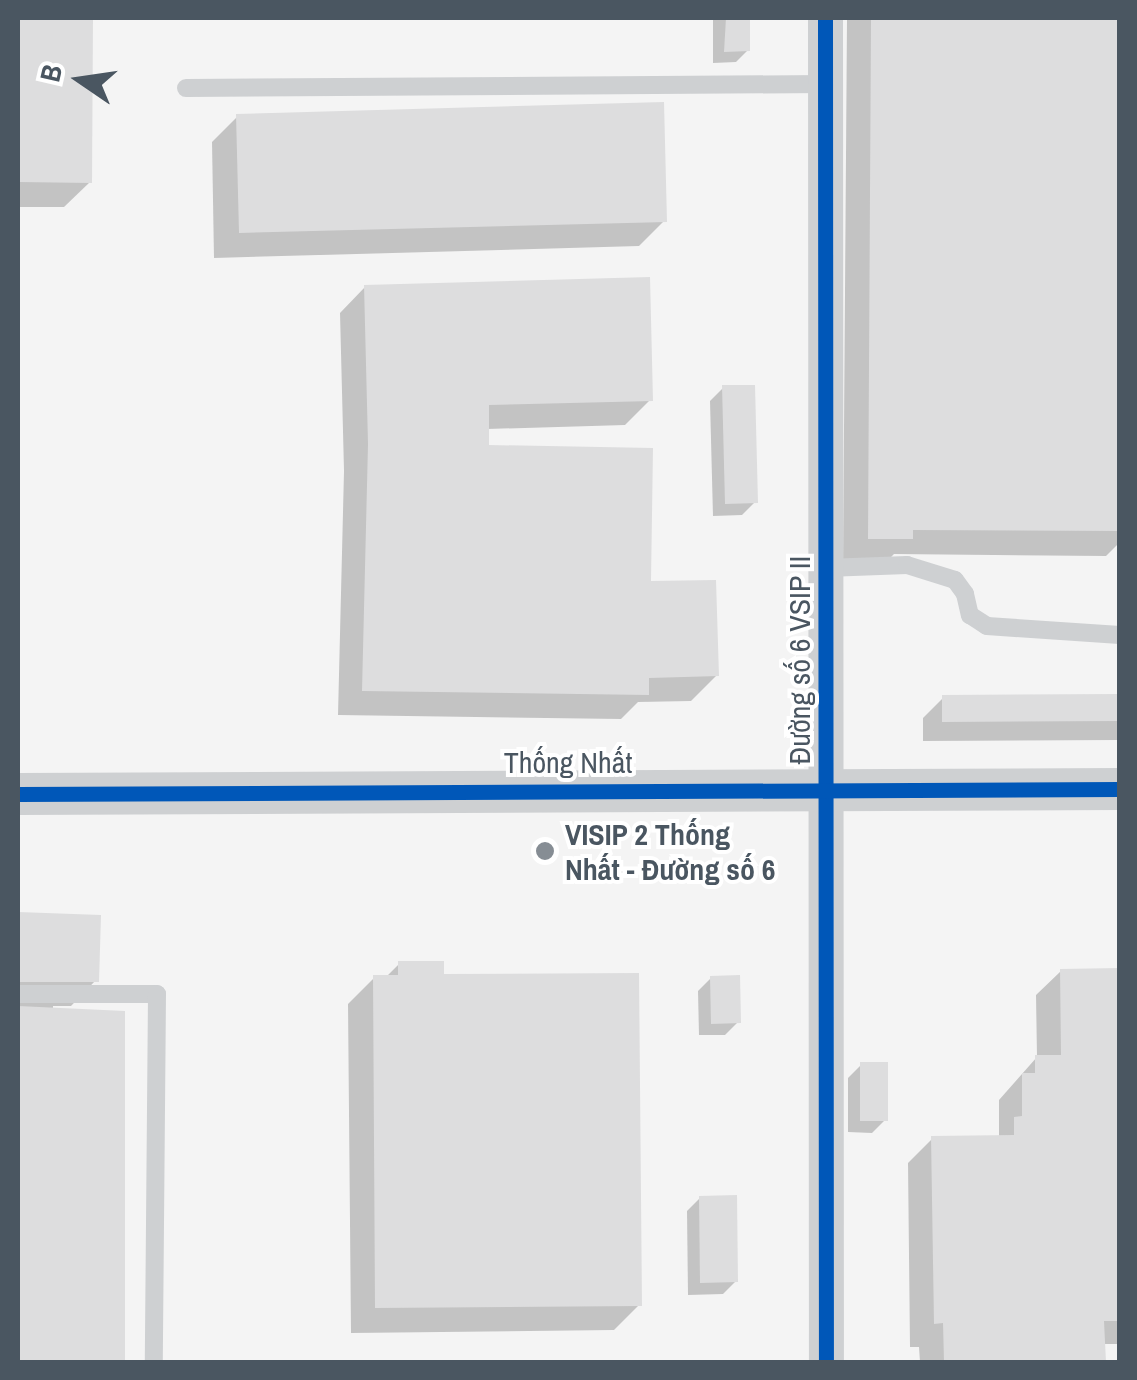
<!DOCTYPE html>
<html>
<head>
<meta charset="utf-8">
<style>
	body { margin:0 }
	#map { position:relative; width:1137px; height:1380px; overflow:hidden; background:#f4f4f4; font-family:"Archivo Narrow",sans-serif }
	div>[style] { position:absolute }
	.shadow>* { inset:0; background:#0003 }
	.building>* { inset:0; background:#ddddde }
	.service>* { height:18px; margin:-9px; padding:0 9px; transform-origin:9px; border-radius:9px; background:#ced0d2 }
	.minor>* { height:35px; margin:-17.5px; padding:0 17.5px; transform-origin:17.5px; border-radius:17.5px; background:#ced0d2 }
	.tertiary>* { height:42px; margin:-21px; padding:0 21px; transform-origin:21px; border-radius:21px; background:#ced0d2 }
	.cycleway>* { height:15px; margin:-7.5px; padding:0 7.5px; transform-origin:7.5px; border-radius:7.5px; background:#0057b8 }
	.dots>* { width:28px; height:28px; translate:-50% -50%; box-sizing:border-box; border:5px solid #fff; border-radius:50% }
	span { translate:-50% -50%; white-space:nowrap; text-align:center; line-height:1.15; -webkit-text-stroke:8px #fff; paint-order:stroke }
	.street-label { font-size:30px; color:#4a5661 }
	.poi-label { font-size:30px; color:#4a5661; font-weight:700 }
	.left { translate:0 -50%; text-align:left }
	.frame { position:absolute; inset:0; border:20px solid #4a5661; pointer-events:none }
	.north { position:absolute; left:30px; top:30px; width:100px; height:100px; -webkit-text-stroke:8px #fff; paint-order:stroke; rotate:283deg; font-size:28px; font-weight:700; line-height:40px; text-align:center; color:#4a5661 }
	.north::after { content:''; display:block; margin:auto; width:35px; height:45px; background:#4a5661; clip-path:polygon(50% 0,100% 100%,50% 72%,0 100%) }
</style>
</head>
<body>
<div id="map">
	<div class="shadow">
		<i style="clip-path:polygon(18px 18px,91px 18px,90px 182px,64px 207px,18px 207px)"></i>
		<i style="clip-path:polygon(713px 18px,747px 18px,748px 50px,736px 62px,713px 63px)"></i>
		<i style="clip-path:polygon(847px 18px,1120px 18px,1120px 542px,1106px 556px,894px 554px,885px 563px,843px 564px)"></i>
		<i style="clip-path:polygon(237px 117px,664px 221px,639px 246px,214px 258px,212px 142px)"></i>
		<i style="clip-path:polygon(365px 287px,650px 400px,625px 425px,487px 429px,487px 448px,648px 584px,716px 676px,691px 701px,638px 702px,621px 719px,338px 715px,344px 471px,340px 313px)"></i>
		<i style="clip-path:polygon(723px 388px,755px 502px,742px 515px,713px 516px,710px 401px)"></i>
		<i style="clip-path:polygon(1120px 697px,1120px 740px,923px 741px,923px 718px,943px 698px)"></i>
		<i style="clip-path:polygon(18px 914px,98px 917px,96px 980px,71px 1006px,53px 1006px,53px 1010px,122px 1013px,122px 1362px,18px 1362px)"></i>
		<i style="clip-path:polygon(399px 964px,442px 977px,639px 1305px,614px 1330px,351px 1333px,348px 1004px,374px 978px,385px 978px)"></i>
		<i style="clip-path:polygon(1120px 970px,1120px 1344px,1102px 1344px,1103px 1362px,920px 1362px,919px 1347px,910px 1347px,908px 1163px,932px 1139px,999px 1136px,999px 1100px,1037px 1057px,1036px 995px,1061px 971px)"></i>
		<i style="clip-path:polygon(711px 978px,738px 1022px,725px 1035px,699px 1035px,698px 991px)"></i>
		<i style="clip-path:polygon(861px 1065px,885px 1120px,872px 1133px,848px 1132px,848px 1078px)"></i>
		<i style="clip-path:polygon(700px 1198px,736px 1281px,723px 1294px,688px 1295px,687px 1211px)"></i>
	</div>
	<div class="building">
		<i style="clip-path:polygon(18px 18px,93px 18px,92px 183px,18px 182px)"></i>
		<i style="clip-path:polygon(726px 18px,750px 18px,750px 51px,724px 52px)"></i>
		<i style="clip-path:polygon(871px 18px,1120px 18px,1120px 531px,913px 530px,913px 539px,868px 539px)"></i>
		<i style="clip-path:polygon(664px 102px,667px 222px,239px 233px,236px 114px)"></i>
		<i style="clip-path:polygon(650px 277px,653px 401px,489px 405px,489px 445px,653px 448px,651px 581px,716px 580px,719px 676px,649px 678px,649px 695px,362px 691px,368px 444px,364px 285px)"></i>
		<i style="clip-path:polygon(722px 385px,755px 385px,758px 503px,725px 504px)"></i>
		<i style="clip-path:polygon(1120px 694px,1120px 721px,942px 722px,942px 695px)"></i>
		<i style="clip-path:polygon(18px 912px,101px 915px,99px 982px,18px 982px)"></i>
		<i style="clip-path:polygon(398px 961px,444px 961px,444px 974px,639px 973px,642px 1306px,375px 1308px,373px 975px,398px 975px)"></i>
		<i style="clip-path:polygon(1120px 968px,1120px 1321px,1104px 1321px,1106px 1362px,944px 1362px,943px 1323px,934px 1324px,931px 1136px,1014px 1135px,1014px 1117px,1022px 1116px,1022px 1073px,1035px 1073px,1035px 1055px,1061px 1055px,1060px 969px)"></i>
		<i style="clip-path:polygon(740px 975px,741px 1023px,711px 1024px,710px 976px)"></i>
		<i style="clip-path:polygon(18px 1006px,125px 1011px,125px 1362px,18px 1362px)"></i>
		<i style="clip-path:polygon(860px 1062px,888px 1062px,888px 1121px,860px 1121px)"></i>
		<i style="clip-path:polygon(737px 1195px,738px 1282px,700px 1283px,699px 1196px)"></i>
	</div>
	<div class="service">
		<i style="left:186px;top:88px;width:639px;rotate:-0.36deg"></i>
		<i style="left:826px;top:568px;width:81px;rotate:-2.1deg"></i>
		<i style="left:907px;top:565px;width:50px;rotate:17.4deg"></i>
		<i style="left:955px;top:580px;width:17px;rotate:54deg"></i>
		<i style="left:965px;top:594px;width:22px;rotate:77deg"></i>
		<i style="left:970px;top:615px;width:20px;rotate:33deg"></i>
		<i style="left:987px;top:626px;width:133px;rotate:3.9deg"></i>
		<i style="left:18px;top:994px;width:139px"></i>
		<i style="left:157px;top:994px;width:368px;rotate:90.5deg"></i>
	</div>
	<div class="minor">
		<i style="left:825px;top:18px;width:1344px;rotate:89.96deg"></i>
	</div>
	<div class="tertiary">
		<i style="left:18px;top:794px;width:1102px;rotate:-0.26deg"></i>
	</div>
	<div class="cycleway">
		<i style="left:825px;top:18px;width:1344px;rotate:89.96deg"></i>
		<i style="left:18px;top:794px;width:1102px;rotate:-0.26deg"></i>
	</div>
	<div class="dots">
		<i style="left:545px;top:851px;background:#868d94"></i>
	</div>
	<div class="street-label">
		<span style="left:799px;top:660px;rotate:-90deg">Đường số 6 VSIP II</span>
		<span style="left:568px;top:762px">Thống Nhất</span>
	</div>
	<div class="poi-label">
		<span class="left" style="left:565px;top:851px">VISIP 2 Thống<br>Nhất - Đường số 6</span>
	</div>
	<div class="frame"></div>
	<div class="north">B</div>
</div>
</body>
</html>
